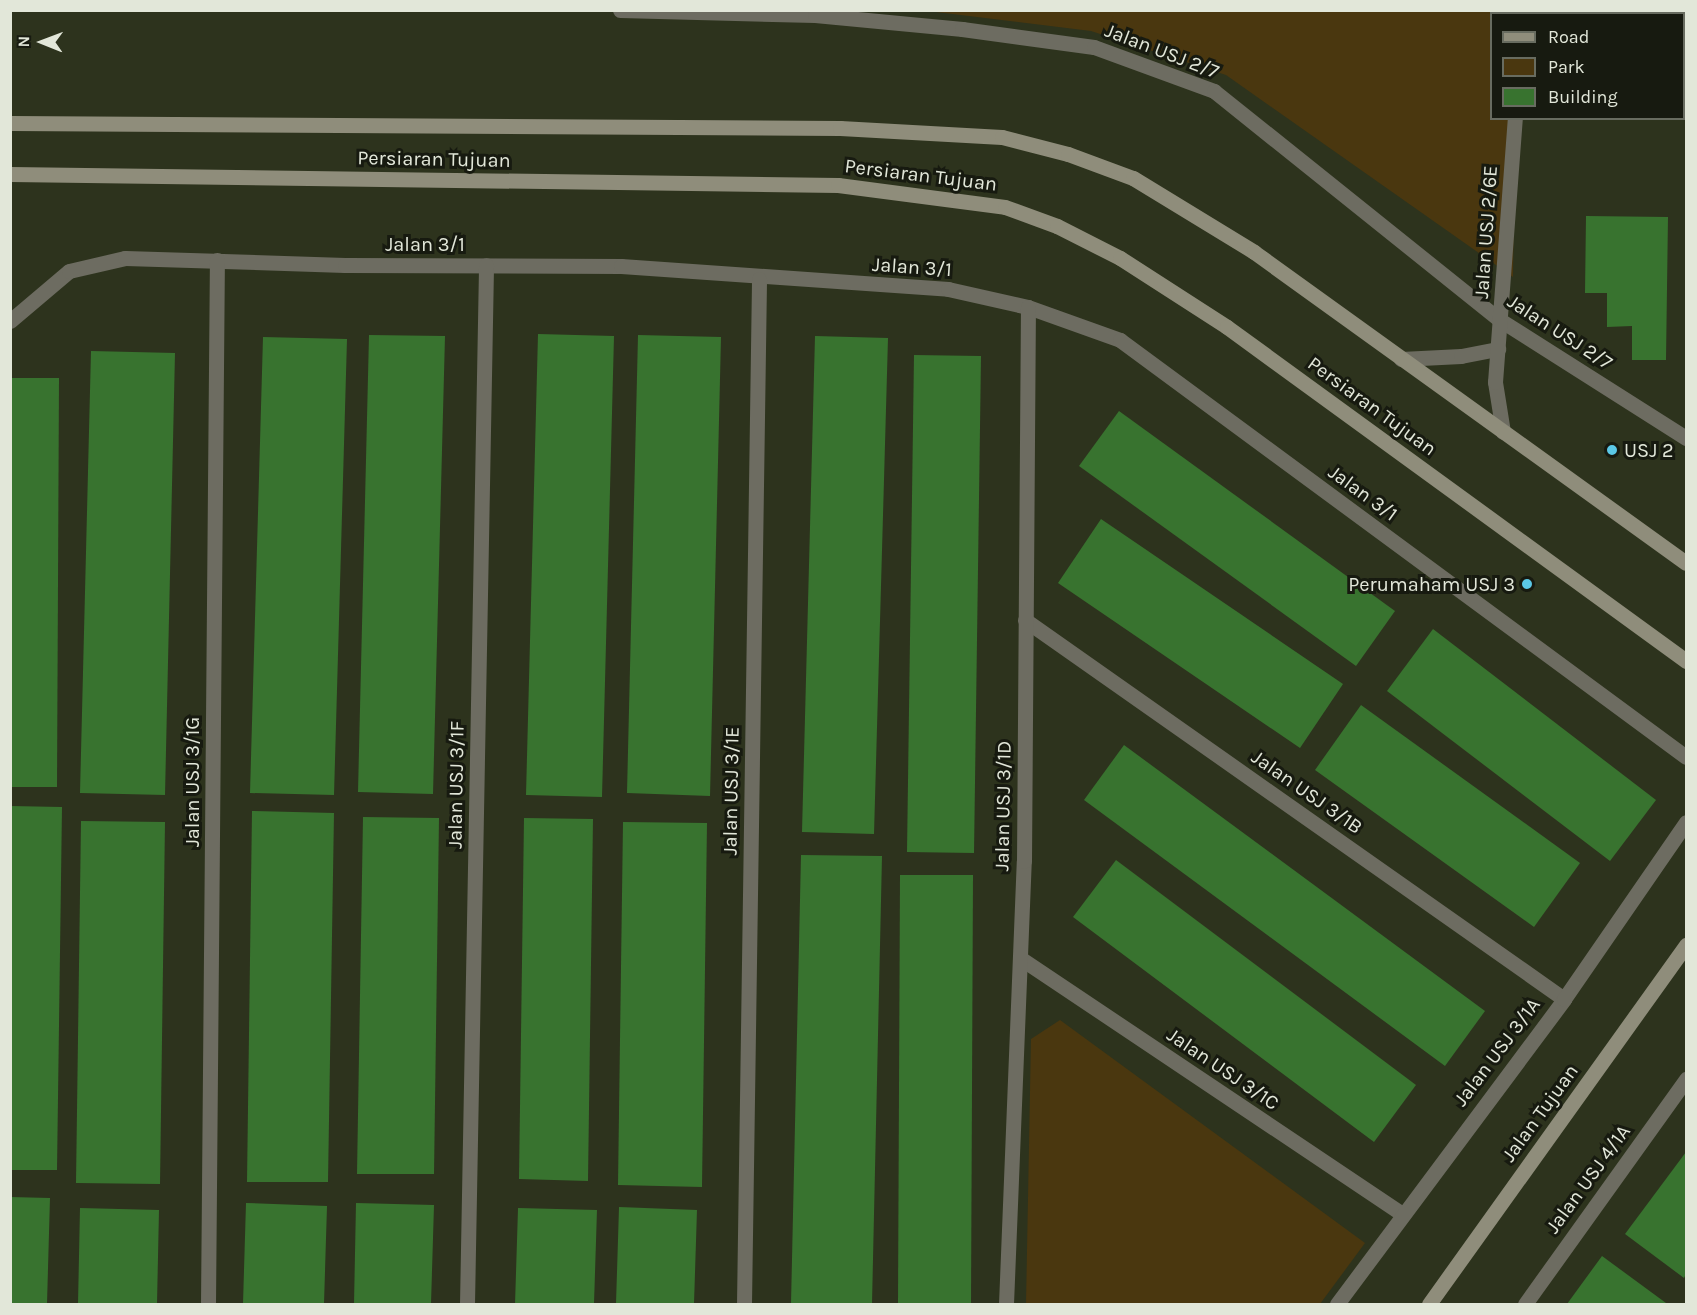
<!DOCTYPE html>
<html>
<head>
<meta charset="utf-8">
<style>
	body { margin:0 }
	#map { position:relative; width:1697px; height:1315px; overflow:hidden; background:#2d331d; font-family:Karla,sans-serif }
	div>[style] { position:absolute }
	.green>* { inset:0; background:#4a370f }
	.building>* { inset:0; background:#38732f }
	.street>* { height:15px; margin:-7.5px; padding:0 7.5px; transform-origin:7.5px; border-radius:7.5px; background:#6d6c61 }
	.secondary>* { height:15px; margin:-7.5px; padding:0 7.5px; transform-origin:7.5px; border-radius:7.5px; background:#8f8d7b }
	.dots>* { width:16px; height:16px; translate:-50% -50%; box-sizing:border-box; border:3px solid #171a10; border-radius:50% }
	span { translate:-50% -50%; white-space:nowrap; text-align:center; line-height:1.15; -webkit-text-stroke:6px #171a10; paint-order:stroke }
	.street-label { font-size:20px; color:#e2e7d9 }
	.poi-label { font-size:20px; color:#e2e7d9 }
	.left { translate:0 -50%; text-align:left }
	.right { translate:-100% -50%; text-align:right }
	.frame { position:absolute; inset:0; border:12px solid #e2e7d9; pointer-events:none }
	.legend { position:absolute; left:1490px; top:12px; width:195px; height:108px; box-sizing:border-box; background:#171a10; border:2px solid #686c60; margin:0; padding:8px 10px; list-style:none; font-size:18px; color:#e2e7d9 }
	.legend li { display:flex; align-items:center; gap:12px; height:30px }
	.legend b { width:30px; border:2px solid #686c60 }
	.north { position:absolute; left:12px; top:12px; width:60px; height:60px; -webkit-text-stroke:4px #171a10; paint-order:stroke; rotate:271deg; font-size:16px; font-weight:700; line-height:24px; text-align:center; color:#e2e7d9 }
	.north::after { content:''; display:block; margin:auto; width:21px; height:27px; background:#e2e7d9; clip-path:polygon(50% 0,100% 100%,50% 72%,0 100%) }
</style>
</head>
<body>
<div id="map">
	<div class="green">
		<i style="clip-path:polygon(928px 11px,1517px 11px,1492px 14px,1492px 118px,1515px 119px,1513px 277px,1226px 75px,1091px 31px)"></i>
		<i style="clip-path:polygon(1060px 1020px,1365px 1243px,1320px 1304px,1026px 1304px,1031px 1039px)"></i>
	</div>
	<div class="building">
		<i style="clip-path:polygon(1596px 10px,1684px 10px,1596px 14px)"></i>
		<i style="clip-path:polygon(1586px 216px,1668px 217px,1666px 360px,1632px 360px,1632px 326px,1607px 327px,1607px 293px,1585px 293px)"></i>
		<i style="clip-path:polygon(538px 334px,614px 336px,602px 797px,526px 795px)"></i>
		<i style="clip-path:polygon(369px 335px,445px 336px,433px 794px,358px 792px)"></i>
		<i style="clip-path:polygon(638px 335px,721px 337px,710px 796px,627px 793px)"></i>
		<i style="clip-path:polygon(815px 336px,888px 338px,874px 834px,802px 832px)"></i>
		<i style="clip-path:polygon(263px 337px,347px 339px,334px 795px,250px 793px)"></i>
		<i style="clip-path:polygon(91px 351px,175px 353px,165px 795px,80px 793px)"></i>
		<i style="clip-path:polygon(914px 355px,981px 356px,974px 853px,907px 852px)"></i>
		<i style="clip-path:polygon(10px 378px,59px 378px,57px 787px,10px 787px)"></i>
		<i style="clip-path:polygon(1119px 411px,1395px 611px,1356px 666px,1079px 466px)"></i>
		<i style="clip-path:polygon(1101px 519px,1343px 684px,1300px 748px,1058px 583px)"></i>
		<i style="clip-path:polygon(1433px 629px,1656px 800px,1610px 861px,1387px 691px)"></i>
		<i style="clip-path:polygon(1361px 705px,1580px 863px,1534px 927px,1315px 770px)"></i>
		<i style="clip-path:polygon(1124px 745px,1485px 1011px,1445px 1066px,1084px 800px)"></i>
		<i style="clip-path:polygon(10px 806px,62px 807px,57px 1170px,10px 1170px)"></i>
		<i style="clip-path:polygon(252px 811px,334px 813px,328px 1182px,247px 1182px)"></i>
		<i style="clip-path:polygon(363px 817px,439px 818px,434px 1174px,357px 1174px)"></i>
		<i style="clip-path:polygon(524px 818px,593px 819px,588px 1181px,519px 1179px)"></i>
		<i style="clip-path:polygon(81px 821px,165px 822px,160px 1184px,76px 1183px)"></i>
		<i style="clip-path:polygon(623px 822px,707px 823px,702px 1187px,618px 1185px)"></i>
		<i style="clip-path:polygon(801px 855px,882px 856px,872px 1304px,791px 1304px)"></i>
		<i style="clip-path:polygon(1116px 860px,1416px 1085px,1374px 1142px,1073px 917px)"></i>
		<i style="clip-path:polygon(900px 875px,973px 875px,971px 1304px,898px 1304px)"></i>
		<i style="clip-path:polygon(1686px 1152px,1686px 1274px,1684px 1278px,1625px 1234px)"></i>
		<i style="clip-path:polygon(10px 1197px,50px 1198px,47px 1304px,10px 1304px)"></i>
		<i style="clip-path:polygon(246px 1203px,327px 1206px,324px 1304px,243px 1304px)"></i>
		<i style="clip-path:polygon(356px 1203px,434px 1205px,431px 1304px,354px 1304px)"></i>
		<i style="clip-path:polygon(619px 1207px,697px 1210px,694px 1304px,616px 1304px)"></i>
		<i style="clip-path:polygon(80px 1208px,159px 1210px,157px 1304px,78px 1304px)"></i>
		<i style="clip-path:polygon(518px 1208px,597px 1210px,594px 1304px,515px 1304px)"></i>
		<i style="clip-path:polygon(1602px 1256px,1666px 1303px,1665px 1304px,1567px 1304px)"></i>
	</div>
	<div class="street">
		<i style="left:620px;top:10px;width:195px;rotate:1.5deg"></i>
		<i style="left:815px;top:15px;width:148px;rotate:5.4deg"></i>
		<i style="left:962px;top:29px;width:133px;rotate:7.8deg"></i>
		<i style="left:1094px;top:47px;width:128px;rotate:20.1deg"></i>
		<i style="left:1214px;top:91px;width:366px;rotate:38.7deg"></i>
		<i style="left:1500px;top:320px;width:220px;rotate:32.4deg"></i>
		<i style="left:1522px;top:14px;width:4px;rotate:-90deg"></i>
		<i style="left:10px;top:321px;width:77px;rotate:-40.3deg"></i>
		<i style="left:69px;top:271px;width:57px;rotate:-13.1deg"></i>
		<i style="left:125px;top:258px;width:220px;rotate:1.8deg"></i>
		<i style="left:345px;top:265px;width:276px;rotate:0.2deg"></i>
		<i style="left:621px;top:266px;width:328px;rotate:4deg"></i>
		<i style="left:948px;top:289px;width:82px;rotate:12.7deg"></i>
		<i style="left:1028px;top:307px;width:98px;rotate:19.7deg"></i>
		<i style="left:1120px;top:340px;width:703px;rotate:36.38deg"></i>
		<i style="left:1401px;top:359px;width:60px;rotate:-2.9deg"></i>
		<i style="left:1461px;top:356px;width:38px;rotate:-11deg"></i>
		<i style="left:1503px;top:432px;width:51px;rotate:-99.1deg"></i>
		<i style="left:1495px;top:382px;width:265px;rotate:-85.7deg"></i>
		<i style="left:1025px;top:620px;width:659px;rotate:35.11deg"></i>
		<i style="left:1020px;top:958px;width:460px;rotate:33.8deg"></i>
		<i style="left:208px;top:1304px;width:1044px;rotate:-89.51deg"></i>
		<i style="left:467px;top:1304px;width:1039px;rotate:-88.95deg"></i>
		<i style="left:744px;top:1304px;width:1025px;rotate:-89.16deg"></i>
		<i style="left:1006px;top:1304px;width:443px;rotate:-87.7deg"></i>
		<i style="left:1024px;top:861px;width:554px;rotate:-89.59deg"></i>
		<i style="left:1337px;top:1304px;width:380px;rotate:-53.3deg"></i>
		<i style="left:1564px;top:999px;width:215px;rotate:-55.4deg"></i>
		<i style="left:1525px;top:1304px;width:277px;rotate:-54.4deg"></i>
	</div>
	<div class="secondary">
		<i style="left:10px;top:123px;width:830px;rotate:0.35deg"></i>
		<i style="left:840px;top:128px;width:162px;rotate:3.2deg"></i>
		<i style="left:1002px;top:137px;width:68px;rotate:14.4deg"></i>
		<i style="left:1068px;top:154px;width:69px;rotate:20.3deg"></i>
		<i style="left:1133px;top:178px;width:142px;rotate:31.4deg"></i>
		<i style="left:1254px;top:252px;width:532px;rotate:35.75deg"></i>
		<i style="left:10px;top:174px;width:828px;rotate:0.76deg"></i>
		<i style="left:838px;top:185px;width:168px;rotate:7.5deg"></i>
		<i style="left:1005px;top:207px;width:55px;rotate:20.1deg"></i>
		<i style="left:1057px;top:226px;width:71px;rotate:26.9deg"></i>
		<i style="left:1120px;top:258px;width:127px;rotate:32.8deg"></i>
		<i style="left:1227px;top:327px;width:568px;rotate:36.04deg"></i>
		<i style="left:1429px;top:1304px;width:442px;rotate:-54.4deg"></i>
	</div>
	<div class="dots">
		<i style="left:1612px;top:450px;background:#5bc8e6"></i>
		<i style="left:1527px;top:584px;background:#5bc8e6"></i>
	</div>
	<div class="street-label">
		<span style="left:1162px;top:51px;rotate:21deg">Jalan USJ 2/7</span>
		<span style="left:434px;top:159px;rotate:1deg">Persiaran Tujuan</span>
		<span style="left:921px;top:175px;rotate:7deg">Persiaran Tujuan</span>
		<span style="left:1486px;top:232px;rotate:-86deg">Jalan USJ 2/6E</span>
		<span style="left:425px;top:244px">Jalan 3/1</span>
		<span style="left:912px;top:267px;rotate:4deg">Jalan 3/1</span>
		<span style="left:1560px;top:332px;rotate:33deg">Jalan USJ 2/7</span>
		<span style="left:1372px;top:406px;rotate:36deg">Persiaran Tujuan</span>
		<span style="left:1363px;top:493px;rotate:36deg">Jalan 3/1</span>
		<span style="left:192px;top:782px;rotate:-90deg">Jalan USJ 3/1G</span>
		<span style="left:456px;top:785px;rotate:-89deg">Jalan USJ 3/1F</span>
		<span style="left:731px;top:791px;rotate:-89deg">Jalan USJ 3/1E</span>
		<span style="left:1307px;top:792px;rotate:35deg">Jalan USJ 3/1B</span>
		<span style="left:1003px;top:806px;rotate:-89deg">Jalan USJ 3/1D</span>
		<span style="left:1497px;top:1052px;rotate:-53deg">Jalan USJ 3/1A</span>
		<span style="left:1223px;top:1069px;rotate:34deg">Jalan USJ 3/1C</span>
		<span style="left:1540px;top:1113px;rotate:-54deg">Jalan Tujuan</span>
		<span style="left:1588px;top:1179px;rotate:-54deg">Jalan USJ 4/1A</span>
	</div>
	<div class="poi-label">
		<span class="left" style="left:1624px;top:450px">USJ 2</span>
		<span class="right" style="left:1515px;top:584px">Perumaham USJ 3</span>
	</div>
	<div class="frame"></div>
	<ul class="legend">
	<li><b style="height:8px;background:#8f8d7b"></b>Road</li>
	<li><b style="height:16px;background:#4a370f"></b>Park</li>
	<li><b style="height:16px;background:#38732f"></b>Building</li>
	</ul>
	<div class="north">N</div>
</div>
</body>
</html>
